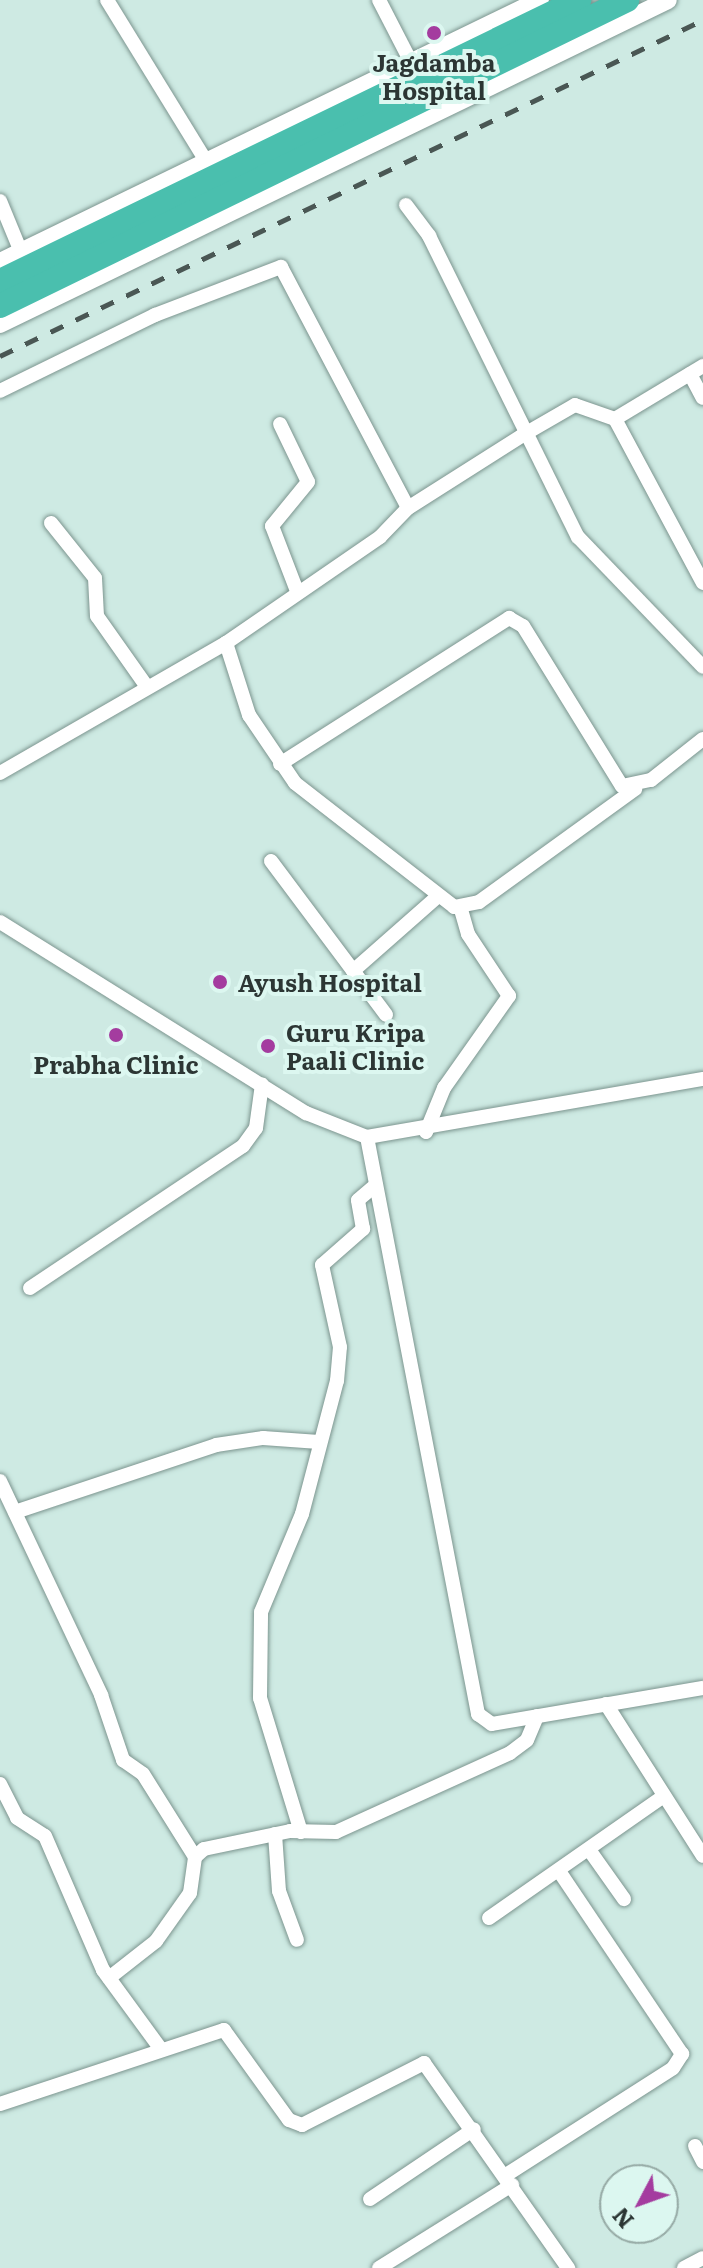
<!DOCTYPE html>
<html>
<head>
<meta charset="utf-8">
<style>
	body { margin:0 }
	#map { position:relative; width:703px; height:2268px; overflow:hidden; background:#ceeae3; font-family:Literata,serif }
	div>[style] { position:absolute }
	.roads { filter:drop-shadow(0 0 2px #7c958f) drop-shadow(0 0 2px #7c958f) }
	.minor>* { height:14px; margin:-7px; padding:0 7px; transform-origin:7px; border-radius:7px; background:#fff }
	.tertiary>* { height:18px; margin:-9px; padding:0 9px; transform-origin:9px; border-radius:9px; background:#fff }
	.trunk>* { height:24px; margin:-12px; padding:0 12px; transform-origin:12px; border-radius:12px; background:#4abfae }
	.rail>* { height:5px; margin-top:-2.5px; transform-origin:0; background:repeating-linear-gradient(90deg,#4a5754 0 14px,transparent 0 28px) }
	.dots>* { width:22px; height:22px; translate:-50% -50%; box-sizing:border-box; border:4px solid #dcf7f0; border-radius:50% }
	span { translate:-50% -50%; white-space:nowrap; text-align:center; line-height:1.15; -webkit-text-stroke:8px #dcf7f0; paint-order:stroke }
	.poi-label { font-size:24px; color:#2c3634; font-weight:700 }
	.left { translate:0 -50%; text-align:left }
	.north { position:absolute; left:599px; top:2164px; width:80px; height:80px; box-sizing:border-box; background:#dcf7f0; border:2px solid #96aaa5; border-radius:50%; rotate:229deg; font-size:22px; font-weight:700; line-height:32px; text-align:center; color:#2c3634 }
	.north::after { content:''; display:block; margin:auto; width:28px; height:36px; background:#a43c9f; clip-path:polygon(50% 0,100% 100%,50% 72%,0 100%) }
</style>
</head>
<body>
<div id="map">
	<div class="roads">
		<div class="minor">
			<i style="left:107px;top:0;width:195px;rotate:58.4deg"></i>
			<i style="left:379px;top:0;width:72px;rotate:62.7deg"></i>
			<i style="left:0;top:201px;width:55px;rotate:67.6deg"></i>
			<i style="left:406px;top:205px;width:39px;rotate:53deg"></i>
			<i style="left:429px;top:236px;width:336px;rotate:63.7deg"></i>
			<i style="left:578px;top:537px;width:180px;rotate:46.1deg"></i>
			<i style="left:690px;top:374px;width:27px;rotate:62deg"></i>
			<i style="left:0;top:391px;width:173px;rotate:-26.1deg"></i>
			<i style="left:155px;top:315px;width:135px;rotate:-20.9deg"></i>
			<i style="left:281px;top:267px;width:272px;rotate:62.2deg"></i>
			<i style="left:615px;top:419px;width:186px;rotate:61.8deg"></i>
			<i style="left:280px;top:424px;width:64px;rotate:64.2deg"></i>
			<i style="left:308px;top:482px;width:57px;rotate:129.3deg"></i>
			<i style="left:272px;top:526px;width:70px;rotate:69deg"></i>
			<i style="left:51px;top:523px;width:70px;rotate:51.3deg"></i>
			<i style="left:95px;top:578px;width:38px;rotate:87deg"></i>
			<i style="left:97px;top:616px;width:87px;rotate:54.8deg"></i>
			<i style="left:226px;top:643px;width:187px;rotate:-34.5deg"></i>
			<i style="left:380px;top:537px;width:40px;rotate:-46deg"></i>
			<i style="left:408px;top:508px;width:136px;rotate:-32.4deg"></i>
			<i style="left:523px;top:435px;width:60px;rotate:-30deg"></i>
			<i style="left:575px;top:405px;width:42px;rotate:19.3deg"></i>
			<i style="left:615px;top:419px;width:103px;rotate:-31.1deg"></i>
			<i style="left:280px;top:764px;width:272px;rotate:-32.5deg"></i>
			<i style="left:509px;top:618px;width:16px;rotate:30deg"></i>
			<i style="left:523px;top:626px;width:188px;rotate:58.3deg"></i>
			<i style="left:622px;top:786px;width:30px;rotate:-12deg"></i>
			<i style="left:651px;top:780px;width:66px;rotate:-38.3deg"></i>
			<i style="left:0;top:773px;width:261px;rotate:-29.9deg"></i>
			<i style="left:226px;top:643px;width:76px;rotate:72.3deg"></i>
			<i style="left:249px;top:715px;width:82px;rotate:55.9deg"></i>
			<i style="left:295px;top:783px;width:202px;rotate:37.9deg"></i>
			<i style="left:454px;top:907px;width:25px;rotate:-11deg"></i>
			<i style="left:479px;top:902px;width:193px;rotate:-35.9deg"></i>
			<i style="left:271px;top:861px;width:192px;rotate:53.2deg"></i>
			<i style="left:0;top:922px;width:361px;rotate:32deg"></i>
			<i style="left:306px;top:1113px;width:66px;rotate:21.5deg"></i>
			<i style="left:367px;top:1137px;width:341px;rotate:-9.8deg"></i>
			<i style="left:353px;top:971px;width:112px;rotate:-41.4deg"></i>
			<i style="left:426px;top:1132px;width:48px;rotate:-67.8deg"></i>
			<i style="left:444px;top:1088px;width:113px;rotate:-54.8deg"></i>
			<i style="left:509px;top:996px;width:74px;rotate:-123.5deg"></i>
			<i style="left:468px;top:934px;width:25px;rotate:-106deg"></i>
			<i style="left:367px;top:1137px;width:588px;rotate:79.11deg"></i>
			<i style="left:478px;top:1714px;width:17px;rotate:36deg"></i>
			<i style="left:492px;top:1724px;width:214px;rotate:-9.7deg"></i>
			<i style="left:30px;top:1288px;width:256px;rotate:-33.7deg"></i>
			<i style="left:243px;top:1146px;width:22px;rotate:-54deg"></i>
			<i style="left:256px;top:1128px;width:44px;rotate:-82.2deg"></i>
			<i style="left:0;top:1481px;width:237px;rotate:64.7deg"></i>
			<i style="left:101px;top:1695px;width:69px;rotate:71.3deg"></i>
			<i style="left:123px;top:1760px;width:24px;rotate:35deg"></i>
			<i style="left:143px;top:1774px;width:98px;rotate:57.9deg"></i>
			<i style="left:15px;top:1512px;width:212px;rotate:-18.4deg"></i>
			<i style="left:216px;top:1445px;width:48px;rotate:-8.5deg"></i>
			<i style="left:263px;top:1438px;width:56px;rotate:4.1deg"></i>
			<i style="left:606px;top:1704px;width:180px;rotate:57.5deg"></i>
			<i style="left:0;top:1784px;width:38px;rotate:63deg"></i>
			<i style="left:17px;top:1818px;width:33px;rotate:33deg"></i>
			<i style="left:45px;top:1836px;width:146px;rotate:66.6deg"></i>
			<i style="left:103px;top:1970px;width:97px;rotate:53.8deg"></i>
			<i style="left:301px;top:1832px;width:140px;rotate:-107deg"></i>
			<i style="left:260px;top:1698px;width:86px;rotate:-89.3deg"></i>
			<i style="left:261px;top:1612px;width:106px;rotate:-67.3deg"></i>
			<i style="left:302px;top:1514px;width:138px;rotate:-75.3deg"></i>
			<i style="left:337px;top:1381px;width:34px;rotate:-85deg"></i>
			<i style="left:340px;top:1347px;width:84px;rotate:-102.4deg"></i>
			<i style="left:322px;top:1265px;width:55px;rotate:-41.3deg"></i>
			<i style="left:363px;top:1229px;width:29px;rotate:-100deg"></i>
			<i style="left:358px;top:1200px;width:23px;rotate:-40deg"></i>
			<i style="left:275px;top:1834px;width:57px;rotate:86deg"></i>
			<i style="left:279px;top:1891px;width:52px;rotate:69.8deg"></i>
			<i style="left:590px;top:1851px;width:59px;rotate:54.7deg"></i>
			<i style="left:489px;top:1918px;width:213px;rotate:-34.9deg"></i>
			<i style="left:109px;top:1978px;width:60px;rotate:-38.2deg"></i>
			<i style="left:156px;top:1941px;width:59px;rotate:-54.7deg"></i>
			<i style="left:190px;top:1893px;width:36px;rotate:-82deg"></i>
			<i style="left:195px;top:1857px;width:12px;rotate:-42deg"></i>
			<i style="left:204px;top:1849px;width:88px;rotate:-11.8deg"></i>
			<i style="left:290px;top:1831px;width:46px;rotate:1.2deg"></i>
			<i style="left:336px;top:1832px;width:191px;rotate:-24.4deg"></i>
			<i style="left:510px;top:1753px;width:21px;rotate:-37deg"></i>
			<i style="left:527px;top:1740px;width:26px;rotate:-67deg"></i>
			<i style="left:0;top:2104px;width:236px;rotate:-18.3deg"></i>
			<i style="left:224px;top:2030px;width:111px;rotate:54.2deg"></i>
			<i style="left:289px;top:2120px;width:14px;rotate:21deg"></i>
			<i style="left:302px;top:2125px;width:137px;rotate:-26.9deg"></i>
			<i style="left:424px;top:2063px;width:251px;rotate:54.9deg"></i>
			<i style="left:695px;top:2146px;width:18px;rotate:63deg"></i>
			<i style="left:506px;top:2175px;width:198px;rotate:-32.6deg"></i>
			<i style="left:673px;top:2068px;width:17px;rotate:-57deg"></i>
			<i style="left:682px;top:2054px;width:220px;rotate:-123.9deg"></i>
			<i style="left:370px;top:2199px;width:125px;rotate:-33.9deg"></i>
			<i style="left:379px;top:2268px;width:157px;rotate:-32deg"></i>
			<i style="left:684px;top:2268px;width:21px;rotate:-28deg"></i>
		</div>
		<div class="tertiary">
			<i style="left:0;top:262px;width:600px;rotate:-25.88deg"></i>
			<i style="left:0;top:324px;width:742px;rotate:-25.87deg"></i>
		</div>
		<div class="trunk">
			<i style="left:0;top:281px;width:644px;rotate:-25.89deg"></i>
			<i style="left:0;top:306px;width:698px;rotate:-26.01deg"></i>
		</div>
	</div>
	<div class="rail">
		<i style="left:0;top:356px;width:779px;rotate:-25.55deg"></i>
	</div>
	<div class="dots">
		<i style="left:434px;top:33px;background:#a43c9f"></i>
		<i style="left:220px;top:982px;background:#a43c9f"></i>
		<i style="left:116px;top:1035px;background:#a43c9f"></i>
		<i style="left:268px;top:1046px;background:#a43c9f"></i>
	</div>
	<div class="poi-label">
		<span style="left:434px;top:76px">Jagdamba<br>Hospital</span>
		<span class="left" style="left:238px;top:982px">Ayush Hospital</span>
		<span class="left" style="left:286px;top:1046px">Guru Kripa<br>Paali Clinic</span>
		<span style="left:116px;top:1064px">Prabha Clinic</span>
	</div>
	<div class="north">N</div>
</div>
</body>
</html>
